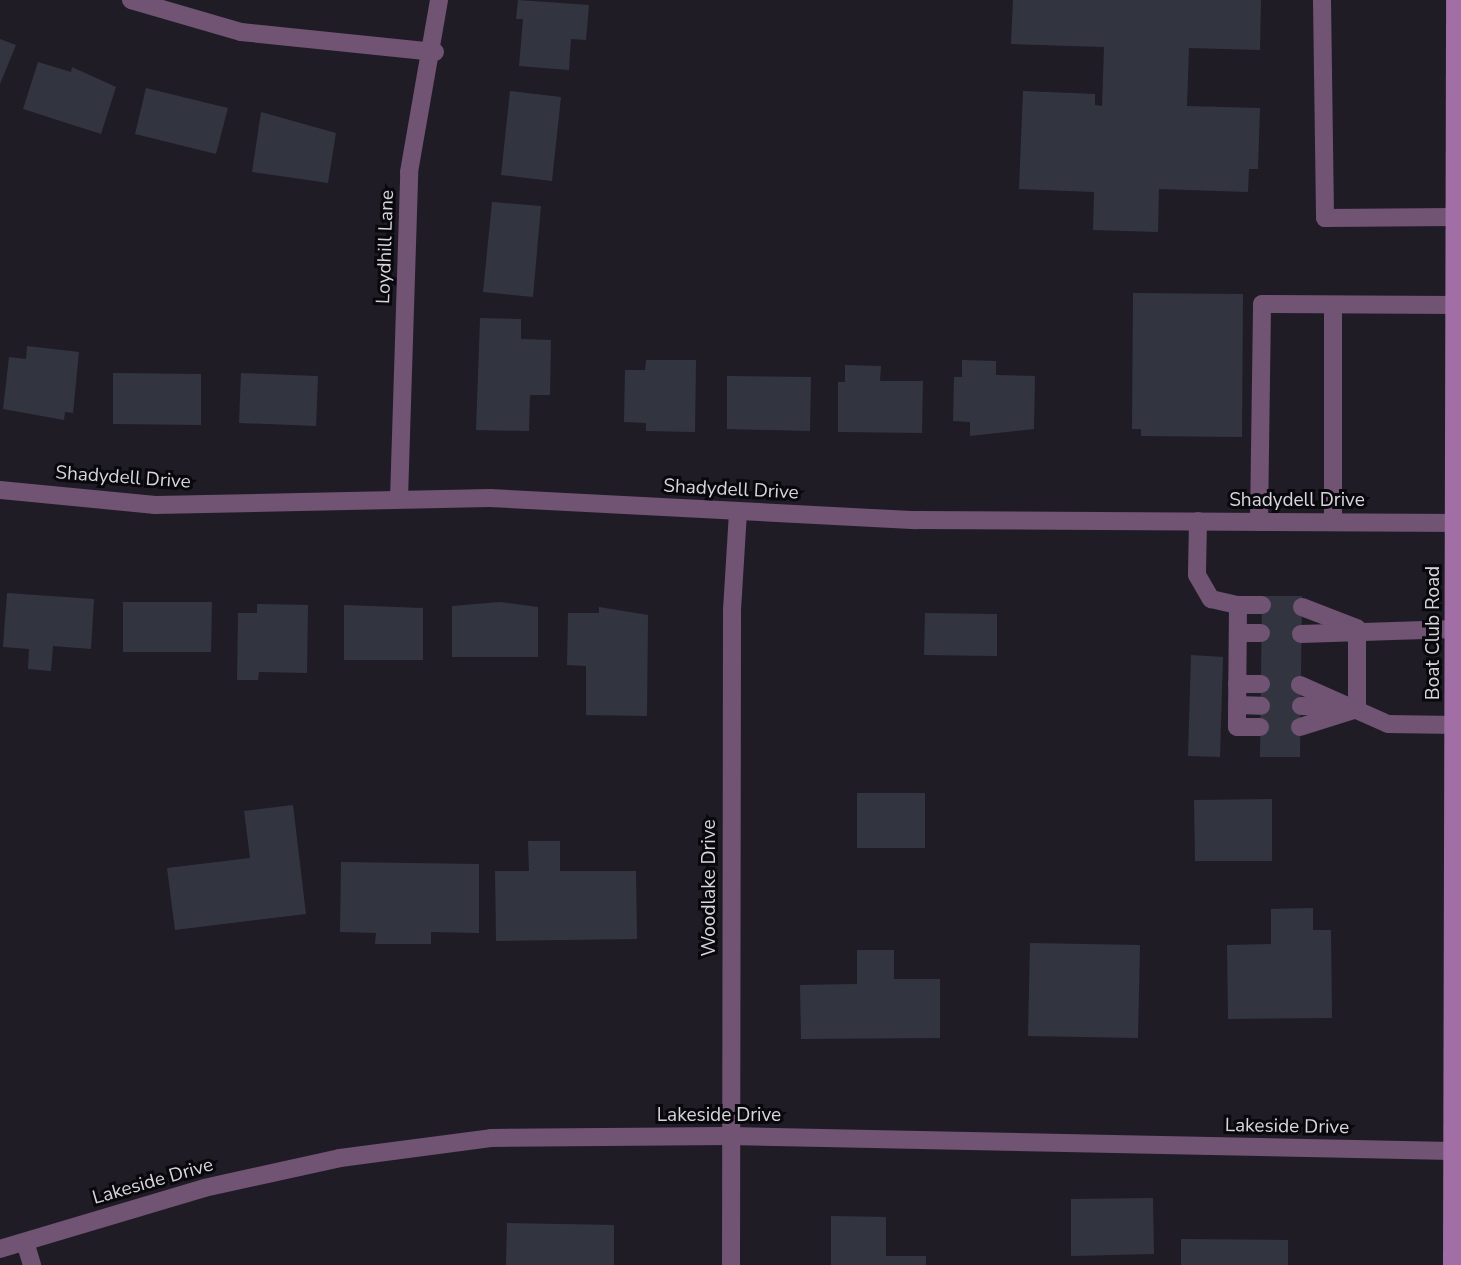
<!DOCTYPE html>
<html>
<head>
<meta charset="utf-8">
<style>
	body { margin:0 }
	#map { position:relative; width:1461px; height:1265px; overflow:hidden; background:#1f1c26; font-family:"Nunito Sans",sans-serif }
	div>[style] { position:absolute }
	.building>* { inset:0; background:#32353f }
	.service>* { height:18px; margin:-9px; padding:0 9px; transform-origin:9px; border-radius:9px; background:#715374 }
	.minor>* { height:18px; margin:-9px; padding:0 9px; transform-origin:9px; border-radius:9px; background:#715374 }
	.tertiary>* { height:18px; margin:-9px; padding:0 9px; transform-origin:9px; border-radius:9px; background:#715374 }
	.secondary>* { height:18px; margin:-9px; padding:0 9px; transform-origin:9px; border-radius:9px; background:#a16fa5 }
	span { translate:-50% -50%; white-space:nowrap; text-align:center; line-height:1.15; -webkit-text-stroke:6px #09080c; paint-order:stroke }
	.street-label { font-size:19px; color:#d8d6dd }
</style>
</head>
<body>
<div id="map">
	<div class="building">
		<i style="clip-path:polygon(518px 0,589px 5px,586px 40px,571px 39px,569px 70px,519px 66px,523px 19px,516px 19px)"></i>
		<i style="clip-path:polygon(1013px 0,1261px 0,1260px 50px,1189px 48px,1187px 106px,1260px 108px,1258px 169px,1249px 169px,1248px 192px,1159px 189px,1158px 232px,1093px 230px,1094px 192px,1019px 189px,1023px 91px,1095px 94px,1095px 105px,1102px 106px,1104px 47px,1011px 44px)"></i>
		<i style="clip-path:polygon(0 39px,16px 45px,0 84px)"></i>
		<i style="clip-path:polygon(38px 62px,71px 72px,72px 67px,116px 87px,101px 134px,23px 109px)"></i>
		<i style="clip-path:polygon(146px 88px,228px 108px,216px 154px,135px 134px)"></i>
		<i style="clip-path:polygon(510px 91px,561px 97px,552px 181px,501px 175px)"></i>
		<i style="clip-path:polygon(261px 112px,336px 133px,328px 183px,252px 172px)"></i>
		<i style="clip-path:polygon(492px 202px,541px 206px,533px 297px,483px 292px)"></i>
		<i style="clip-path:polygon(1133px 293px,1243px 294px,1242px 437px,1141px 436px,1141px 429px,1132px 429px)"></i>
		<i style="clip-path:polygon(480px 318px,521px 319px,521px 339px,551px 340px,550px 395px,530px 395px,529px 431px,476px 430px)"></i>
		<i style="clip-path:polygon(27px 346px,79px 352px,73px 413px,65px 412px,64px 420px,3px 409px,9px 357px,26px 359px)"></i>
		<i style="clip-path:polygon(646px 360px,696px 360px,695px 432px,646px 431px,646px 423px,624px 422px,625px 370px,645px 370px)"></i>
		<i style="clip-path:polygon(962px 360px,996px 361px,996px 375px,1035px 376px,1034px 429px,970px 436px,970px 422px,953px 421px,954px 377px,962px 377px)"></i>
		<i style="clip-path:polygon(845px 365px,881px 366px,880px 381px,923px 381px,922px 433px,838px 432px,838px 382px,845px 382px)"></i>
		<i style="clip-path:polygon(113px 373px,201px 374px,201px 425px,113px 424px)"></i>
		<i style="clip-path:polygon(241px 373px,318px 376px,316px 426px,239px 423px)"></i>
		<i style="clip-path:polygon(727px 376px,811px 377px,810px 431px,727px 429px)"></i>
		<i style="clip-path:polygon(7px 593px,94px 599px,91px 649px,53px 646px,51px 671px,28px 669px,29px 649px,3px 647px)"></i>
		<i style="clip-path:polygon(1262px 596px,1302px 596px,1300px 757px,1260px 757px)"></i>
		<i style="clip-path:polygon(123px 602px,212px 602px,211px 652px,123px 652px)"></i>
		<i style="clip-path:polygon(500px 602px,538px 607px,538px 657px,452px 657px,452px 606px)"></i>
		<i style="clip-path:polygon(257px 604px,308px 605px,307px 673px,259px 672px,258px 680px,237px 680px,238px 613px,257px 613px)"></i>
		<i style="clip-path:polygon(344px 605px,423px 608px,423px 660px,344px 660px)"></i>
		<i style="clip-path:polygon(599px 607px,648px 615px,647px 716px,586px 715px,586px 666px,567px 665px,568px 613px,599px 613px)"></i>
		<i style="clip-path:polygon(925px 613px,997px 614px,997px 656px,924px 655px)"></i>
		<i style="clip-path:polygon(1191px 655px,1223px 657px,1220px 757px,1188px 756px)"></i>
		<i style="clip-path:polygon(857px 793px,925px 793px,925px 848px,857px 848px)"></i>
		<i style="clip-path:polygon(1272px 799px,1272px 861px,1195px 861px,1194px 800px)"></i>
		<i style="clip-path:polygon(293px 805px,306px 914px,175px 930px,167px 868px,250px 858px,244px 811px)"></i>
		<i style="clip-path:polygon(528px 841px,560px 841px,560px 871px,636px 871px,637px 939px,496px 941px,495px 871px,529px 871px)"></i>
		<i style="clip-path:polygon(341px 862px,479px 864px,479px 933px,431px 932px,431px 944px,375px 944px,376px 933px,340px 932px)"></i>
		<i style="clip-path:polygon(1313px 908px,1313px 930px,1331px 930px,1332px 1018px,1228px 1019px,1227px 945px,1271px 944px,1271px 909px)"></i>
		<i style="clip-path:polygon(1030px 943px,1140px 945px,1138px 1038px,1028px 1036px)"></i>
		<i style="clip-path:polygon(857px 950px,894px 950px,894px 979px,940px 979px,940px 1038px,801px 1039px,800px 985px,857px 984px)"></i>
		<i style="clip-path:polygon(1153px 1198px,1154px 1254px,1071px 1256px,1071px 1199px)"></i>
		<i style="clip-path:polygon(831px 1216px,886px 1217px,886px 1256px,926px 1256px,926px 1265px,831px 1265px)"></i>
		<i style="clip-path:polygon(507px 1223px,614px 1225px,614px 1265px,506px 1265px)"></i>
		<i style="clip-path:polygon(1181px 1239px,1288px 1240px,1288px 1265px,1181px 1265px)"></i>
	</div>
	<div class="service">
		<i style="left:1322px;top:0;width:218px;rotate:89.2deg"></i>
		<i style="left:1325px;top:218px;width:130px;rotate:-0.4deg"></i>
		<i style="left:1333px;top:305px;width:217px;rotate:90deg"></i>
		<i style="left:1198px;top:521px;width:54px;rotate:91.1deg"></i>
		<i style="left:1197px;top:575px;width:28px;rotate:60deg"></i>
		<i style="left:1211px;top:599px;width:28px;rotate:13deg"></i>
		<i style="left:1238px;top:605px;width:122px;rotate:90.5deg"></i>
		<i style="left:1237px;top:727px;width:23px"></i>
		<i style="left:1259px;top:522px;width:218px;rotate:-89.2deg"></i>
		<i style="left:1262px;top:304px;width:194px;rotate:0.3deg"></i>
		<i style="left:1238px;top:605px;width:24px"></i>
		<i style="left:1302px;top:607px;width:56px;rotate:21deg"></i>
		<i style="left:1357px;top:628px;width:81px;rotate:90deg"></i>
		<i style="left:1238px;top:633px;width:23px"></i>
		<i style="left:1301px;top:634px;width:154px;rotate:-1.9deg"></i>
		<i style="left:1237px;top:684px;width:24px"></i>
		<i style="left:1300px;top:685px;width:96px;rotate:23.9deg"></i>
		<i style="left:1388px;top:724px;width:68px;rotate:0.8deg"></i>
		<i style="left:1237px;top:705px;width:24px;rotate:2deg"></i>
		<i style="left:1301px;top:706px;width:42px;rotate:2.7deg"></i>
		<i style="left:1300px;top:727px;width:60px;rotate:-17.5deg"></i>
		<i style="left:25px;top:1242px;width:24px;rotate:73deg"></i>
	</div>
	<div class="minor">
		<i style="left:131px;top:0;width:115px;rotate:16.2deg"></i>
		<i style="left:241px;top:32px;width:195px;rotate:5.9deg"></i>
		<i style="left:399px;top:499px;width:327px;rotate:-88.2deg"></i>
		<i style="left:409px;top:172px;width:175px;rotate:-80.1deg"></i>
		<i style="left:0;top:1249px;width:213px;rotate:-16.6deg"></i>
		<i style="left:204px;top:1188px;width:139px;rotate:-12.4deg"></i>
		<i style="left:340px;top:1158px;width:152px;rotate:-7.5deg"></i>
		<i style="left:491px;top:1138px;width:239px;rotate:-0.5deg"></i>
		<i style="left:730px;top:1136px;width:722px;rotate:1.19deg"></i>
		<i style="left:731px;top:1265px;width:655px;rotate:-89.91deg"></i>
		<i style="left:732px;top:610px;width:98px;rotate:-86.5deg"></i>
	</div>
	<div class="tertiary">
		<i style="left:0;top:490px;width:156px;rotate:5.5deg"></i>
		<i style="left:155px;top:505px;width:335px;rotate:-1.2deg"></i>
		<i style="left:490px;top:498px;width:427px;rotate:3deg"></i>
		<i style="left:916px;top:520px;width:545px;rotate:0.32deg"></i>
	</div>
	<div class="secondary">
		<i style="left:1452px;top:1265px;width:1265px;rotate:-89.86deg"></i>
	</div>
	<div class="street-label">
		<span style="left:386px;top:247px;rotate:-88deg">Loydhill Lane</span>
		<span style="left:123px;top:478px;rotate:4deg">Shadydell Drive</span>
		<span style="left:731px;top:490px;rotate:3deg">Shadydell Drive</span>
		<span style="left:1297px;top:501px">Shadydell Drive</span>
		<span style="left:1434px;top:633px;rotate:-90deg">Boat Club Road</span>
		<span style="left:710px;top:888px;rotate:-90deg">Woodlake Drive</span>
		<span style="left:719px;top:1116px">Lakeside Drive</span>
		<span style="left:1287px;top:1127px;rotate:1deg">Lakeside Drive</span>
		<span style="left:153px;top:1182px;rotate:-16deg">Lakeside Drive</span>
	</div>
</div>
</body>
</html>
